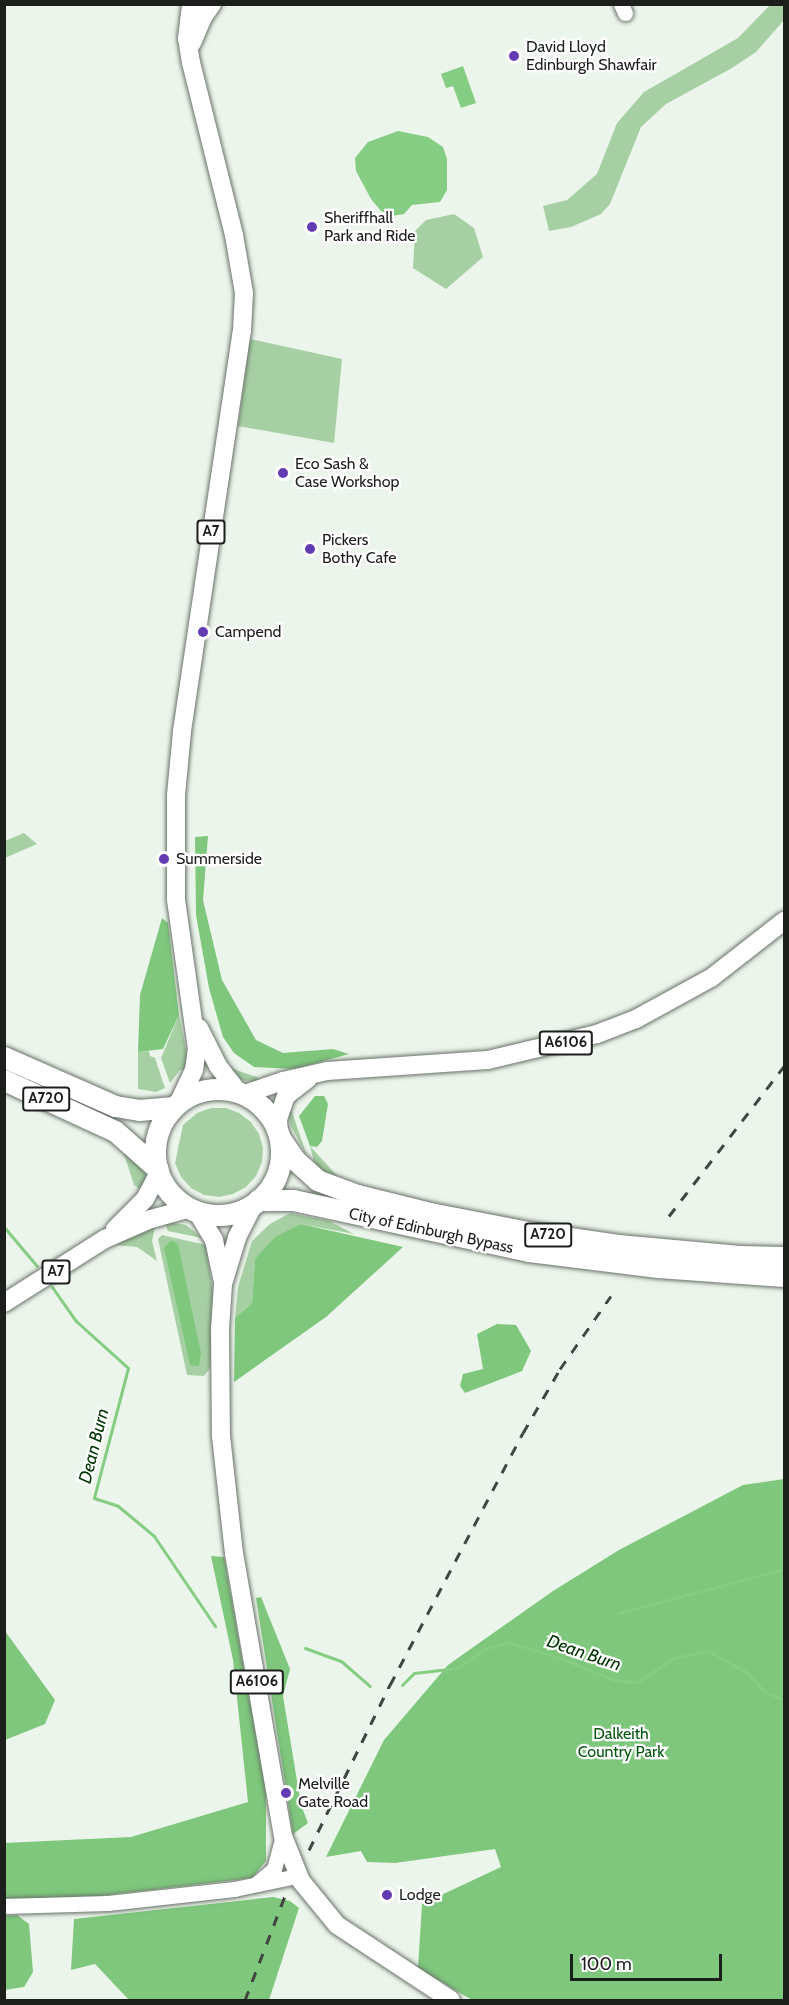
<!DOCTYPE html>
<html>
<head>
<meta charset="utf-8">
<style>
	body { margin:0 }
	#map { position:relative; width:789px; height:2005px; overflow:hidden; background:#ecf5eb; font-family:Cabin,sans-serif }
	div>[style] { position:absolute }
	.green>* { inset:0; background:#a6d0a4 }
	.forest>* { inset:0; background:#7ec77c }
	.water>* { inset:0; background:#84cd82 }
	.stream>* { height:3px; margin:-1.5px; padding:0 1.5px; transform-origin:1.5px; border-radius:1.5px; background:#84cd82 }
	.roads { filter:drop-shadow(0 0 2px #697169) drop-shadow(0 0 2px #697169) }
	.minor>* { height:15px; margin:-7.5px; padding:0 7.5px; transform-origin:7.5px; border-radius:7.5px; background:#fff }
	.major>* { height:18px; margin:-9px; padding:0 9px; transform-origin:9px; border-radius:9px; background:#fff }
	.highway>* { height:21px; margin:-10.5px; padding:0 10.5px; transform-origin:10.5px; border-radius:10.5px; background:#fff }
	.highway>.ring { margin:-10.5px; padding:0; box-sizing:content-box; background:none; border:21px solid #fff; border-radius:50% }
	.rail>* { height:3px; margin-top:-1.5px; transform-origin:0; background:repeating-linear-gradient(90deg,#414541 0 10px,transparent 0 20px) }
	.dots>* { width:16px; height:16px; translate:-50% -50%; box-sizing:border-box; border:3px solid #fff; border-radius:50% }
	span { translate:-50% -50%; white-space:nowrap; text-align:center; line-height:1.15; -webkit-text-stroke:4.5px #fff; paint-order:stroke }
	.shield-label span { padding:2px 4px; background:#fff; border:2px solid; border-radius:4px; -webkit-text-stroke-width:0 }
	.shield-label { font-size:15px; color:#1c1f1c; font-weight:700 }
	.poi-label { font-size:16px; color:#1c1f1c }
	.left { translate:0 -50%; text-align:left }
	.street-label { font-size:16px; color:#1c1f1c }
	.park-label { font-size:16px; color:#04560d }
	.water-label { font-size:18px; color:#003503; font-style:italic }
	.frame { position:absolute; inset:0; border:6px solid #1c1f1c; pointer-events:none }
	.scale { position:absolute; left:570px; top:1954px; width:152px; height:27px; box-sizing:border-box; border:3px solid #1c1f1c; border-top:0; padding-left:8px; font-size:18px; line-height:21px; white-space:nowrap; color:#1c1f1c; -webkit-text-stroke:4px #fff; paint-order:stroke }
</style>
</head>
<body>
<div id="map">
	<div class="green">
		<i style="clip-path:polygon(770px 5px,784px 5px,784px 20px,756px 52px,732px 68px,666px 104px,641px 127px,610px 204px,601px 214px,571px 227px,549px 231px,543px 206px,567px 200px,597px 174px,617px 123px,644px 92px,738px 38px)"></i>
		<i style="clip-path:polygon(454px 214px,474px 228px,483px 257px,446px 289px,413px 268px,415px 231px,426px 220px)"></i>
		<i style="clip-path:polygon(250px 339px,342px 359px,334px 443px,238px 426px)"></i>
		<i style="clip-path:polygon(24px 833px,37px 844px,5px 858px,5px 841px)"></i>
		<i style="clip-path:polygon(179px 1015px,188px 1059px,185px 1070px,180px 1070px,170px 1083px,161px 1058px)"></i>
		<i style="clip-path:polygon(149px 1051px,150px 1056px,155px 1058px,165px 1088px,156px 1092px,138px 1089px,138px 1052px)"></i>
		<i style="clip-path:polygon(227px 1067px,257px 1077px,262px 1083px,242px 1080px)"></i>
		<i style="clip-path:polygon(291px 1106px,291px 1109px,307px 1156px,291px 1126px,288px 1115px)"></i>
		<i style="clip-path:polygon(211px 1108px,226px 1108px,239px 1113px,251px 1122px,259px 1134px,263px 1148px,262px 1162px,256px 1176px,246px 1187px,233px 1194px,219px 1197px,204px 1195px,191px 1188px,181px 1177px,175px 1163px,183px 1125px,197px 1113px)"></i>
		<i style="clip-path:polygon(310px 1146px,341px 1180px,315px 1166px)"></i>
		<i style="clip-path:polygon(129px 1149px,145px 1173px,147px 1182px,144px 1192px,134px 1185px,124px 1154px)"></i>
		<i style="clip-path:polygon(290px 1213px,329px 1221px,354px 1234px,301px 1224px,255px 1259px,252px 1303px,235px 1318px,238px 1287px,252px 1241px,270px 1224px)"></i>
		<i style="clip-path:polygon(164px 1221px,186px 1225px,202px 1238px,168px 1231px)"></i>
		<i style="clip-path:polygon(156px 1222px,152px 1241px,157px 1261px,137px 1247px,116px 1245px)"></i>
		<i style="clip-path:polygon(162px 1235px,206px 1245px,213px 1293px,210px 1368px,204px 1376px,187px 1375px,158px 1239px)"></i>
	</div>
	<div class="forest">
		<i style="clip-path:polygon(208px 836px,203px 900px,222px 980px,256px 1040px,283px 1053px,333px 1049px,349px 1054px,294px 1069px,254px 1067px,234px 1053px,223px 1037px,209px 988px,196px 915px,195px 837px)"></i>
		<i style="clip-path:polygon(162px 918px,168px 923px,179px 1015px,163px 1049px,138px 1052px,140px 995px)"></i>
		<i style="clip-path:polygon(315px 1096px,324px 1096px,328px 1104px,322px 1141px,317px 1147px,310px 1146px,299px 1116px)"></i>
		<i style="clip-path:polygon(301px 1224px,403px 1247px,326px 1317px,234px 1382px,235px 1318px,252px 1303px,255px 1259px,275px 1237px)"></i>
		<i style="clip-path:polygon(171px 1240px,178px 1244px,201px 1353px,199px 1366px,190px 1365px,164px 1248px)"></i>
		<i style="clip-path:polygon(497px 1324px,516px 1325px,531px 1351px,522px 1371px,465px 1393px,460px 1386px,463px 1374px,483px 1369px,477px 1334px)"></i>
		<i style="clip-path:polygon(784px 1479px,784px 2000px,472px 2000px,418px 1968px,422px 1904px,501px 1867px,495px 1849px,395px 1863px,367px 1862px,361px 1851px,326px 1857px,384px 1740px,448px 1665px,553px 1591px,619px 1550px,743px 1485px)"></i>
		<i style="clip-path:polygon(211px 1556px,224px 1557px,266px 1792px,266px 1861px,252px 1878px,81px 1898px,5px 1898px,4px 1843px,131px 1837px,248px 1802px,233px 1660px)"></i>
		<i style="clip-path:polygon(261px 1597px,290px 1669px,283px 1696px,301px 1805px,308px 1823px,293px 1834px,256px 1598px)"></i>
		<i style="clip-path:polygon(5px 1631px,55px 1700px,45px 1724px,5px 1740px)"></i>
		<i style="clip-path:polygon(273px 1897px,290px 1901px,299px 1908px,269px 2000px,129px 2000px,95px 1964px,71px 1970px,74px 1919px)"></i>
		<i style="clip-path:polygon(17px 1915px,29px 1924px,33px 1972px,24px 1987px,5px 1990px,5px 1916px)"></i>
	</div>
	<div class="water">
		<i style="clip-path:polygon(463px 66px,476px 103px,461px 108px,453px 86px,446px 88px,441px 74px)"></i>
		<i style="clip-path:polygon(398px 131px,428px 137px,443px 147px,447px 159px,447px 190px,440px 202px,412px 205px,404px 214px,392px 216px,381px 211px,371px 199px,356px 171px,355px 158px,368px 142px)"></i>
	</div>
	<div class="stream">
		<i style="left:4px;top:1227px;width:51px;rotate:49.8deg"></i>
		<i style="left:52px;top:1287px;width:42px;rotate:54.8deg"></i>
		<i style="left:76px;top:1321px;width:70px;rotate:42.1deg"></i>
		<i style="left:128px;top:1368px;width:134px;rotate:104.7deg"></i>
		<i style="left:94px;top:1498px;width:25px;rotate:18deg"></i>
		<i style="left:118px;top:1506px;width:47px;rotate:39.8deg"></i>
		<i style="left:154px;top:1536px;width:109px;rotate:55.9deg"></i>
		<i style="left:619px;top:1613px;width:171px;rotate:-14.9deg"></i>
		<i style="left:305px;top:1648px;width:38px;rotate:20deg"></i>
		<i style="left:341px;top:1661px;width:38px;rotate:41deg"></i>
		<i style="left:402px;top:1685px;width:17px;rotate:-45deg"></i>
		<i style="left:414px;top:1673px;width:44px;rotate:-6.5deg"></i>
		<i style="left:458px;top:1668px;width:32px;rotate:-36deg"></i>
		<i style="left:484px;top:1649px;width:25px;rotate:-16deg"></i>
		<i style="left:508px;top:1642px;width:58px;rotate:17.2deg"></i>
		<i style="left:563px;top:1659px;width:54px;rotate:22.8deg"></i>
		<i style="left:613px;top:1680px;width:25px;rotate:5deg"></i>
		<i style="left:638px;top:1682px;width:43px;rotate:-33.7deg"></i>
		<i style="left:674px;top:1658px;width:35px;rotate:-12deg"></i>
		<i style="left:708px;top:1651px;width:42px;rotate:28.4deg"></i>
		<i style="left:745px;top:1671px;width:29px;rotate:46deg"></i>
		<i style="left:765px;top:1692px;width:21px;rotate:23deg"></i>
	</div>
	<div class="roads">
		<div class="minor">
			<i style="left:621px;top:4px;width:10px;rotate:66deg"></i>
			<i style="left:256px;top:1884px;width:23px;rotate:-40deg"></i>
			<i style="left:274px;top:1869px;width:34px;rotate:-75deg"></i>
			<i style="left:4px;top:1906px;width:104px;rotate:-1.7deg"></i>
			<i style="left:108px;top:1903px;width:127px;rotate:-6.3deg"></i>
			<i style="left:234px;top:1889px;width:64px;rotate:-11.7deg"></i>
		</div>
		<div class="major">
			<i style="left:192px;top:43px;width:28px;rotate:-67deg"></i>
			<i style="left:203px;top:17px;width:16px;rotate:-55deg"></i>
			<i style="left:199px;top:1028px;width:42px;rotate:63.4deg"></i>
			<i style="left:218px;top:1066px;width:33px;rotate:52deg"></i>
			<i style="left:245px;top:1094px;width:40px;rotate:-18.9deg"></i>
			<i style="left:283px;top:1081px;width:45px;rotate:-12.8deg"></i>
			<i style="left:327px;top:1071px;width:161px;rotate:-3.9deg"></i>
			<i style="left:488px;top:1060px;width:112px;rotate:-13.4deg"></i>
			<i style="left:597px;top:1034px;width:42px;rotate:-21deg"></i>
			<i style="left:636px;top:1019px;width:85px;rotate:-28.7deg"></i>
			<i style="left:711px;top:978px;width:93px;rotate:-38deg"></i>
			<i style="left:179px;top:1102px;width:35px;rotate:-65deg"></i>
			<i style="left:194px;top:1070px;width:21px;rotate:-82deg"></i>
			<i style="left:197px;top:1049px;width:150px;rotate:-98deg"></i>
			<i style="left:176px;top:900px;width:105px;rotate:-90deg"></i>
			<i style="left:176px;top:795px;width:64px;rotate:-84.6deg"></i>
			<i style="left:182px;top:731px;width:404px;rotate:-81.5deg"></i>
			<i style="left:242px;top:331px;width:38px;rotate:-87deg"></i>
			<i style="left:244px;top:293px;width:59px;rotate:-99.8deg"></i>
			<i style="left:234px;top:235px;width:177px;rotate:-104deg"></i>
			<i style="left:191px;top:63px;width:25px;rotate:-99deg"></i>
			<i style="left:187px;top:38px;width:34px;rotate:-83deg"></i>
			<i style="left:279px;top:1134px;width:15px;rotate:-94deg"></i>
			<i style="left:278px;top:1119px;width:24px;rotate:-71deg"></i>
			<i style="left:286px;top:1096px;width:28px;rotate:-38deg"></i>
			<i style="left:254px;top:1204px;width:38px;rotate:117deg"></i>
			<i style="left:237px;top:1238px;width:48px;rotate:106.9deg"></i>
			<i style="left:223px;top:1284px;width:45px;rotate:93.8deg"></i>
			<i style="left:220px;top:1329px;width:107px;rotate:89.5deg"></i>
			<i style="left:221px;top:1436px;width:118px;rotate:83.7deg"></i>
			<i style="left:234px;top:1553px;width:287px;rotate:80.2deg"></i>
			<i style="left:283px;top:1836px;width:48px;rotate:68.2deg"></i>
			<i style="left:301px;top:1881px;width:57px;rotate:50.7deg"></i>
			<i style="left:337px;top:1925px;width:136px;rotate:33.3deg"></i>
			<i style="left:196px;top:1210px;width:35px;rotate:59deg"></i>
			<i style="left:214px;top:1240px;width:40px;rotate:78deg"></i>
			<i style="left:115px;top:1229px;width:42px;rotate:-45deg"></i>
			<i style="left:145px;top:1199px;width:30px;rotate:-62deg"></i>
			<i style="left:4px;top:1303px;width:120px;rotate:-32.4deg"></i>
			<i style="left:105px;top:1239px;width:50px;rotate:-23.5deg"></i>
			<i style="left:151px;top:1219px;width:41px;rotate:-15.4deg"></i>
		</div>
		<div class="highway">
			<i style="left:4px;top:1057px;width:121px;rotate:23.8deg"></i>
			<i style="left:115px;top:1106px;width:24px;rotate:9deg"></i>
			<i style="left:139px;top:1110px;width:35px;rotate:-5deg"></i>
			<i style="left:4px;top:1080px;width:122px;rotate:24.7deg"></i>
			<i style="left:115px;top:1131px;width:57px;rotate:41.5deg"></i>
			<i class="ring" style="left:155px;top:1089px;width:105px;height:105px"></i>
			<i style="left:280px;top:1138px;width:25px;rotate:56deg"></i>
			<i style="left:294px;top:1159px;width:31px;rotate:42deg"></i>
			<i style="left:317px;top:1180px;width:43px;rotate:20.6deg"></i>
			<i style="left:357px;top:1195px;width:75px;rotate:13.9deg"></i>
			<i style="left:430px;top:1213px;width:100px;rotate:11deg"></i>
			<i style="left:528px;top:1232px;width:91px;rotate:8.2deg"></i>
			<i style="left:618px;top:1245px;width:122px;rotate:5.2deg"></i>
			<i style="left:740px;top:1256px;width:44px;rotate:1.3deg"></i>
			<i style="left:258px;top:1200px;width:35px"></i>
			<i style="left:293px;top:1200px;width:241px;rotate:12.2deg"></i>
			<i style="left:529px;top:1251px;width:130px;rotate:7.1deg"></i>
			<i style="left:658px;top:1267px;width:126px;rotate:4.1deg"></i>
		</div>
	</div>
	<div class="rail">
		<i style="left:669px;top:1216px;width:189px;rotate:-52.5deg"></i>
		<i style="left:309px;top:1850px;width:184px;rotate:-63.9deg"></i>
		<i style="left:390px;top:1685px;width:285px;rotate:-62.2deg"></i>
		<i style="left:523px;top:1433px;width:74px;rotate:-60deg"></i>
		<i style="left:560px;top:1369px;width:89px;rotate:-55.1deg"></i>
		<i style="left:245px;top:2000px;width:111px;rotate:-69deg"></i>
	</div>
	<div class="dots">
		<i style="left:514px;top:56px;background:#633bb3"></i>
		<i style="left:312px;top:227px;background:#633bb3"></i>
		<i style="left:283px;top:473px;background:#633bb3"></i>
		<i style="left:310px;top:549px;background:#633bb3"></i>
		<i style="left:203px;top:632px;background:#633bb3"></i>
		<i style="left:164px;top:859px;background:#633bb3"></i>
		<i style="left:286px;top:1793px;background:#633bb3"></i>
		<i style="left:387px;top:1895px;background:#633bb3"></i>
	</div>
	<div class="shield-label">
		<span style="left:211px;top:532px">A7</span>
		<span style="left:566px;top:1043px">A6106</span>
		<span style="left:46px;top:1099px">A720</span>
		<span style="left:548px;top:1235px">A720</span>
		<span style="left:56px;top:1272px">A7</span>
		<span style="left:257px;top:1682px">A6106</span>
	</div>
	<div class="poi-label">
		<span class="left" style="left:526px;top:56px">David Lloyd<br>Edinburgh Shawfair</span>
		<span class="left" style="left:324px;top:227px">Sheriffhall<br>Park and Ride</span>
		<span class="left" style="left:295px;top:473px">Eco Sash &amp;<br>Case Workshop</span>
		<span class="left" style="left:322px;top:549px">Pickers<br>Bothy Cafe</span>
		<span class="left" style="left:215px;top:632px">Campend</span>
		<span class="left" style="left:176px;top:859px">Summerside</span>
		<span class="left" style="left:298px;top:1793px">Melville<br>Gate Road</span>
		<span class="left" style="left:399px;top:1895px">Lodge</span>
	</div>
	<div class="street-label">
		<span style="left:431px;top:1231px;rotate:12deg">City of Edinburgh Bypass</span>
	</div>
	<div class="park-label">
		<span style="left:621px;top:1743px">Dalkeith<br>Country Park</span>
	</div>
	<div class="water-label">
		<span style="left:94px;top:1446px;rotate:-76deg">Dean Burn</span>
		<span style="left:584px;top:1653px;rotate:19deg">Dean Burn</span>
	</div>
	<div class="frame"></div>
	<div class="scale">100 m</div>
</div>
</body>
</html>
